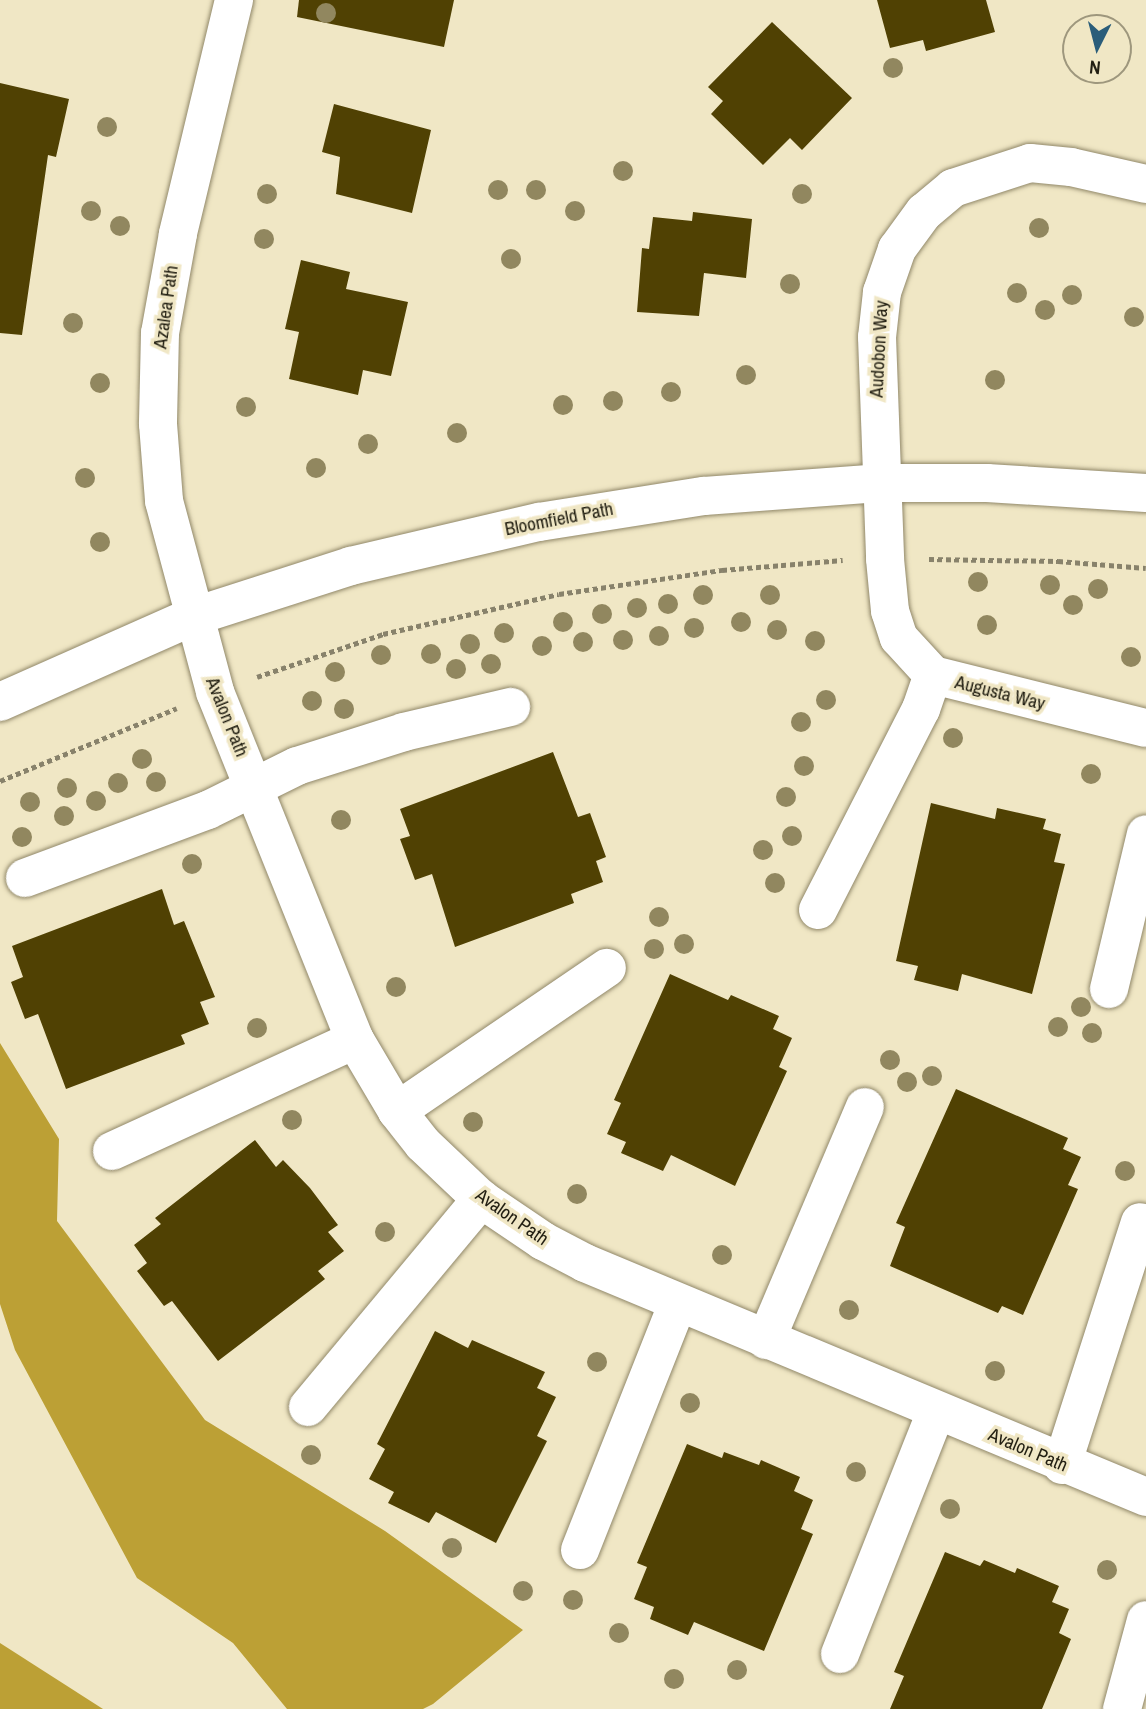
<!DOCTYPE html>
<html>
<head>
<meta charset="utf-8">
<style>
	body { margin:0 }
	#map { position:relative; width:1146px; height:1709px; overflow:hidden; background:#f0e7c5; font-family:"Archivo Narrow",sans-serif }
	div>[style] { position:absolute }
	.forest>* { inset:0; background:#bca035 }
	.building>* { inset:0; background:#504103 }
	.path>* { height:4.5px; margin-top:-2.25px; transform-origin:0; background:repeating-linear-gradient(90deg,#88826b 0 5px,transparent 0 8.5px) }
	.roads { filter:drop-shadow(0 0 2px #918869) drop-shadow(0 0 2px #918869) }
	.minor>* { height:38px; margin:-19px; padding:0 19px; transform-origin:19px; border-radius:19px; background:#fff }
	.trees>* { width:20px; height:20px; margin:-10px; border-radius:50%; background:#91875f }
	span { translate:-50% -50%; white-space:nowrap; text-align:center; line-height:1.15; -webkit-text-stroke:7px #f0e7c5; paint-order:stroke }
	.street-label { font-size:19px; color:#221f12 }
	.north { position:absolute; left:1062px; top:14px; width:70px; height:70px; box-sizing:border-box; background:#f0e7c5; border:2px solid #9e977d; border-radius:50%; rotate:186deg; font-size:19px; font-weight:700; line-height:28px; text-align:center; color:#221f12 }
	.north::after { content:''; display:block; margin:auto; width:24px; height:32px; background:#2a5d7a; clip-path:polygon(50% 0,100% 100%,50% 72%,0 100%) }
</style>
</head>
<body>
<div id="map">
	<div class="forest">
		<i style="clip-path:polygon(0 1043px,59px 1139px,57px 1221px,205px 1420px,385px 1531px,523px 1630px,433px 1704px,423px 1709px,287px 1709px,233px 1643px,137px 1578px,15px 1350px,0 1304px)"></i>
		<i style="clip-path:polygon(0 1643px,103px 1709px,0 1709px)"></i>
	</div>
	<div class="building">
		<i style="clip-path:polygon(299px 0,454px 0,444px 47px,297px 17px)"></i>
		<i style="clip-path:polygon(877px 0,986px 0,995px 32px,926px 51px,923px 40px,890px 48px)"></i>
		<i style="clip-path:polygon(772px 22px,852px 98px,802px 150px,790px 138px,763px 165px,711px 114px,723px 101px,708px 87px)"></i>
		<i style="clip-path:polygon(0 83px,69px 99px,56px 157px,48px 155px,22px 335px,0 333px)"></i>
		<i style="clip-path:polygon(334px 104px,431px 130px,412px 213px,336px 194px,340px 157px,322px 152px)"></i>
		<i style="clip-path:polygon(693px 212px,752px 219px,746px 278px,704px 273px,699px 316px,637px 312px,642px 248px,649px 249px,653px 217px,692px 221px)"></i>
		<i style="clip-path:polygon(301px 260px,350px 272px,346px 289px,408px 302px,391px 376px,363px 370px,358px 395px,289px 379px,299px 332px,285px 329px)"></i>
		<i style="clip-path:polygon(553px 752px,578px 817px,590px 813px,606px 857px,596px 861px,603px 882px,571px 894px,574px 903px,455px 947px,432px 874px,415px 880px,400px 839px,410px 836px,400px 809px)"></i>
		<i style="clip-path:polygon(931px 803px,995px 819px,997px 808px,1046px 819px,1043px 829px,1061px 834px,1054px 862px,1065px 864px,1032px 994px,962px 974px,958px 991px,914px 980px,918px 966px,896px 961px)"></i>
		<i style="clip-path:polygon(162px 889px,174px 925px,184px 921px,215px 997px,200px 1002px,209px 1024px,181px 1035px,185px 1044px,66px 1089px,38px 1014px,25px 1019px,11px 982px,23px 977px,12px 946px)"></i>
		<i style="clip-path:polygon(670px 974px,728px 1000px,731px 995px,779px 1016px,773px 1029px,792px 1038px,779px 1067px,787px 1071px,735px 1186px,671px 1155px,663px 1171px,621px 1153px,626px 1142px,607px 1134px,621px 1103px,614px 1100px)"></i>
		<i style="clip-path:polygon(956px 1089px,1068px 1138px,1063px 1149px,1081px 1157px,1068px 1185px,1078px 1189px,1023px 1315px,1002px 1306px,998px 1313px,890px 1266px,905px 1227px,896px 1223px)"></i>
		<i style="clip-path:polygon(255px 1140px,276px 1167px,283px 1160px,310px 1188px,338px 1225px,328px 1232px,344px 1251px,318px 1271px,325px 1279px,218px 1361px,172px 1301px,164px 1306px,137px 1271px,147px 1263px,134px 1245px,161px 1224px,155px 1218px)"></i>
		<i style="clip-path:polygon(435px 1331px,468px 1348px,472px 1340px,545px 1372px,537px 1388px,556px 1397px,537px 1436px,547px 1441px,496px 1543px,436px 1512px,429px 1523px,388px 1503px,394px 1492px,369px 1479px,385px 1449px,377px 1444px)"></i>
		<i style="clip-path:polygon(687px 1444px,722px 1458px,724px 1452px,759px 1465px,761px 1460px,800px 1477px,794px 1491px,813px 1500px,801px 1529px,813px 1534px,764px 1651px,694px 1622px,688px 1635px,650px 1619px,654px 1607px,634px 1599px,647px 1567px,637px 1563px)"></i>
		<i style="clip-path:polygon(945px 1552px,980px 1566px,984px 1560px,1015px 1573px,1017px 1568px,1059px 1586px,1052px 1602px,1069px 1609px,1059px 1633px,1071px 1639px,1042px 1709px,890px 1709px,904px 1676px,894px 1672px)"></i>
	</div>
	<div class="path">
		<i style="left:929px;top:559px;width:129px;rotate:0.9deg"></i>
		<i style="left:1058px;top:561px;width:88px;rotate:4.5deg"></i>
		<i style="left:257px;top:677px;width:133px;rotate:-18.8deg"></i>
		<i style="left:383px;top:634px;width:180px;rotate:-12.8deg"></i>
		<i style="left:559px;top:594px;width:165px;rotate:-8.4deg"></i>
		<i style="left:722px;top:570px;width:121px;rotate:-4.7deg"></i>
		<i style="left:0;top:781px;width:191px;rotate:-22.4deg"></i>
	</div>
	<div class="roads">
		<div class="minor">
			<i style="left:234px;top:0;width:241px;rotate:103.5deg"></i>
			<i style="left:178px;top:234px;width:101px;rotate:100.3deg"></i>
			<i style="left:160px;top:333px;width:91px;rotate:91.3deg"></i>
			<i style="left:158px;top:424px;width:77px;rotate:85.5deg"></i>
			<i style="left:164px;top:501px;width:198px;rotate:75deg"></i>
			<i style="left:215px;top:692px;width:375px;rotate:68.1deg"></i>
			<i style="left:355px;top:1040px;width:82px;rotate:59.4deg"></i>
			<i style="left:397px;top:1111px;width:42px;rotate:51.8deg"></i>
			<i style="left:423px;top:1144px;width:80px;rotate:43.5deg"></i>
			<i style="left:481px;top:1199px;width:75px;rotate:34.1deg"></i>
			<i style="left:543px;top:1241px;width:47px;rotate:27.6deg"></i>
			<i style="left:585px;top:1263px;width:608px;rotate:22.64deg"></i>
			<i style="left:1146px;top:184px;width:77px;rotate:-167.2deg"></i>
			<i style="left:1071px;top:167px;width:41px;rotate:-174.4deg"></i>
			<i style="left:1030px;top:163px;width:81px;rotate:162deg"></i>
			<i style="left:953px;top:188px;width:38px;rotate:140deg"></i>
			<i style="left:924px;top:212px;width:46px;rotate:126.1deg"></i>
			<i style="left:897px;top:249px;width:46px;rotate:109.2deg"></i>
			<i style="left:882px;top:292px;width:45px;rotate:96.3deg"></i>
			<i style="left:877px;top:337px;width:222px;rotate:87.9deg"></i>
			<i style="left:885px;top:559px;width:52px;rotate:84.5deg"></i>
			<i style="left:890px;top:611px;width:28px;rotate:72deg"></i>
			<i style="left:899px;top:638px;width:50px;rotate:47.4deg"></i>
			<i style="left:933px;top:675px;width:219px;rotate:14deg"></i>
			<i style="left:0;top:702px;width:210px;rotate:-23.9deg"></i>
			<i style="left:192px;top:617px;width:167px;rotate:-17.8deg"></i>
			<i style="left:351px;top:566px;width:193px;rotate:-13.2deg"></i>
			<i style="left:539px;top:522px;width:167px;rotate:-9deg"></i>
			<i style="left:704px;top:496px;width:179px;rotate:-4.2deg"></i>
			<i style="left:883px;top:483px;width:104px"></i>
			<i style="left:987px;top:483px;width:159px;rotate:3.6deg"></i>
			<i style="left:25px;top:878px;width:195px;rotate:-20.4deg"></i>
			<i style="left:208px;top:810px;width:99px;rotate:-26.3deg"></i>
			<i style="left:297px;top:766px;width:112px;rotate:-17.6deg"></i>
			<i style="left:404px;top:732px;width:110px;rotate:-13.2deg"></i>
			<i style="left:818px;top:910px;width:226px;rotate:-62.9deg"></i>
			<i style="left:921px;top:709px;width:36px;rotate:-71deg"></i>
			<i style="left:1109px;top:989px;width:159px;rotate:-76.6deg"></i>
			<i style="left:397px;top:1111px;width:254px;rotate:-34.3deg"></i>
			<i style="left:112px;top:1151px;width:267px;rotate:-24.6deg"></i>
			<i style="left:766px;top:1340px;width:253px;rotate:-67deg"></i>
			<i style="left:308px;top:1407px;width:271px;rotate:-50.2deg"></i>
			<i style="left:1062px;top:1465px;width:255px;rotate:-72.2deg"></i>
			<i style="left:580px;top:1550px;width:266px;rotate:-68.4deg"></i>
			<i style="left:840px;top:1654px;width:261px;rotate:-68.4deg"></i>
			<i style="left:1122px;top:1709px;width:92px;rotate:-74.9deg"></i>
		</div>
	</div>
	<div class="trees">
		<i style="left:326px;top:13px"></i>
		<i style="left:893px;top:68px"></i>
		<i style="left:107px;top:127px"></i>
		<i style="left:623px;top:171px"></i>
		<i style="left:498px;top:190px"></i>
		<i style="left:536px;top:190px"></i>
		<i style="left:267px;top:194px"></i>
		<i style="left:802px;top:194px"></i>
		<i style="left:91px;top:211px"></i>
		<i style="left:575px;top:211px"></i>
		<i style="left:120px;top:226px"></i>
		<i style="left:1039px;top:228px"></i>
		<i style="left:264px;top:239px"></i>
		<i style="left:511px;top:259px"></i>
		<i style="left:790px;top:284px"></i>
		<i style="left:1017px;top:293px"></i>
		<i style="left:1072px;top:295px"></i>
		<i style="left:1045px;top:310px"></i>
		<i style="left:1134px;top:317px"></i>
		<i style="left:73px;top:323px"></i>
		<i style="left:746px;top:375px"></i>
		<i style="left:995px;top:380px"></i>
		<i style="left:100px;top:383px"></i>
		<i style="left:671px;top:392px"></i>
		<i style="left:613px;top:401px"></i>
		<i style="left:563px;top:405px"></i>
		<i style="left:246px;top:407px"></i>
		<i style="left:457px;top:433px"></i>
		<i style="left:368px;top:444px"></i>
		<i style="left:316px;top:468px"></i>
		<i style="left:85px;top:478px"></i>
		<i style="left:100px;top:542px"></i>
		<i style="left:978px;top:582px"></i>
		<i style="left:1050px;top:585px"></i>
		<i style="left:1098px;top:589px"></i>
		<i style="left:703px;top:595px"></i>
		<i style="left:770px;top:595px"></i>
		<i style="left:668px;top:604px"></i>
		<i style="left:1073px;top:605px"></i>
		<i style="left:637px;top:608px"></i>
		<i style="left:602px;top:614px"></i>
		<i style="left:563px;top:622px"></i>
		<i style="left:741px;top:622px"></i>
		<i style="left:987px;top:625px"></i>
		<i style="left:694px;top:628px"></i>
		<i style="left:777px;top:630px"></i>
		<i style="left:504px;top:633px"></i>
		<i style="left:659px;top:636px"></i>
		<i style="left:623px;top:640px"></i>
		<i style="left:815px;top:641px"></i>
		<i style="left:583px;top:642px"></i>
		<i style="left:470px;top:644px"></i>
		<i style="left:542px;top:646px"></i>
		<i style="left:431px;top:654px"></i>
		<i style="left:381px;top:655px"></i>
		<i style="left:1131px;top:657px"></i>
		<i style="left:491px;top:664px"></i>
		<i style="left:456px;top:669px"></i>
		<i style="left:335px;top:672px"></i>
		<i style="left:826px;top:700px"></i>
		<i style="left:312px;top:701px"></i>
		<i style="left:344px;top:709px"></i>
		<i style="left:801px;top:722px"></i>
		<i style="left:953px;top:738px"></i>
		<i style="left:142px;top:759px"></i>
		<i style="left:804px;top:766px"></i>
		<i style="left:1091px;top:774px"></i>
		<i style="left:156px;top:782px"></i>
		<i style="left:118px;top:783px"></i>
		<i style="left:67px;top:788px"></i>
		<i style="left:786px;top:797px"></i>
		<i style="left:96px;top:801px"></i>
		<i style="left:30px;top:802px"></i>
		<i style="left:64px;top:816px"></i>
		<i style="left:341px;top:820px"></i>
		<i style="left:792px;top:836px"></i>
		<i style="left:22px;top:837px"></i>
		<i style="left:763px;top:850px"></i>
		<i style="left:192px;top:864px"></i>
		<i style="left:775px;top:883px"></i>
		<i style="left:659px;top:917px"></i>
		<i style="left:684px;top:944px"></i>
		<i style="left:654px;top:949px"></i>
		<i style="left:396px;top:987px"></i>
		<i style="left:1081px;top:1007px"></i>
		<i style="left:1058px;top:1027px"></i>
		<i style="left:257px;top:1028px"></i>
		<i style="left:1092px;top:1033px"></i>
		<i style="left:890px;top:1060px"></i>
		<i style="left:932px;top:1076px"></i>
		<i style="left:907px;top:1082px"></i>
		<i style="left:292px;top:1120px"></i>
		<i style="left:473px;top:1122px"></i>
		<i style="left:1125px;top:1171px"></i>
		<i style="left:577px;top:1194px"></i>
		<i style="left:385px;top:1232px"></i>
		<i style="left:722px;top:1255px"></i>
		<i style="left:849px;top:1310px"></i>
		<i style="left:597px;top:1362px"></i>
		<i style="left:995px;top:1371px"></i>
		<i style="left:690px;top:1403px"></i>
		<i style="left:311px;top:1455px"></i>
		<i style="left:856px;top:1472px"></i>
		<i style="left:950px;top:1509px"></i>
		<i style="left:452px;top:1548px"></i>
		<i style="left:1107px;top:1570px"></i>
		<i style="left:523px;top:1591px"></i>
		<i style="left:573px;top:1600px"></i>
		<i style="left:619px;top:1633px"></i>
		<i style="left:737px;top:1670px"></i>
		<i style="left:674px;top:1679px"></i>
	</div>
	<div class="street-label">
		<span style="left:166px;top:307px;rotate:-82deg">Azalea Path</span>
		<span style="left:879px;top:349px;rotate:-87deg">Audobon Way</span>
		<span style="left:559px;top:519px;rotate:-11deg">Bloomfield Path</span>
		<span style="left:1000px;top:693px;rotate:14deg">Augusta Way</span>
		<span style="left:227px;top:717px;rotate:68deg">Avalon Path</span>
		<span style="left:512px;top:1217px;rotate:35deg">Avalon Path</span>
		<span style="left:1028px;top:1450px;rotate:23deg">Avalon Path</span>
	</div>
	<div class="north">N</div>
</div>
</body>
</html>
